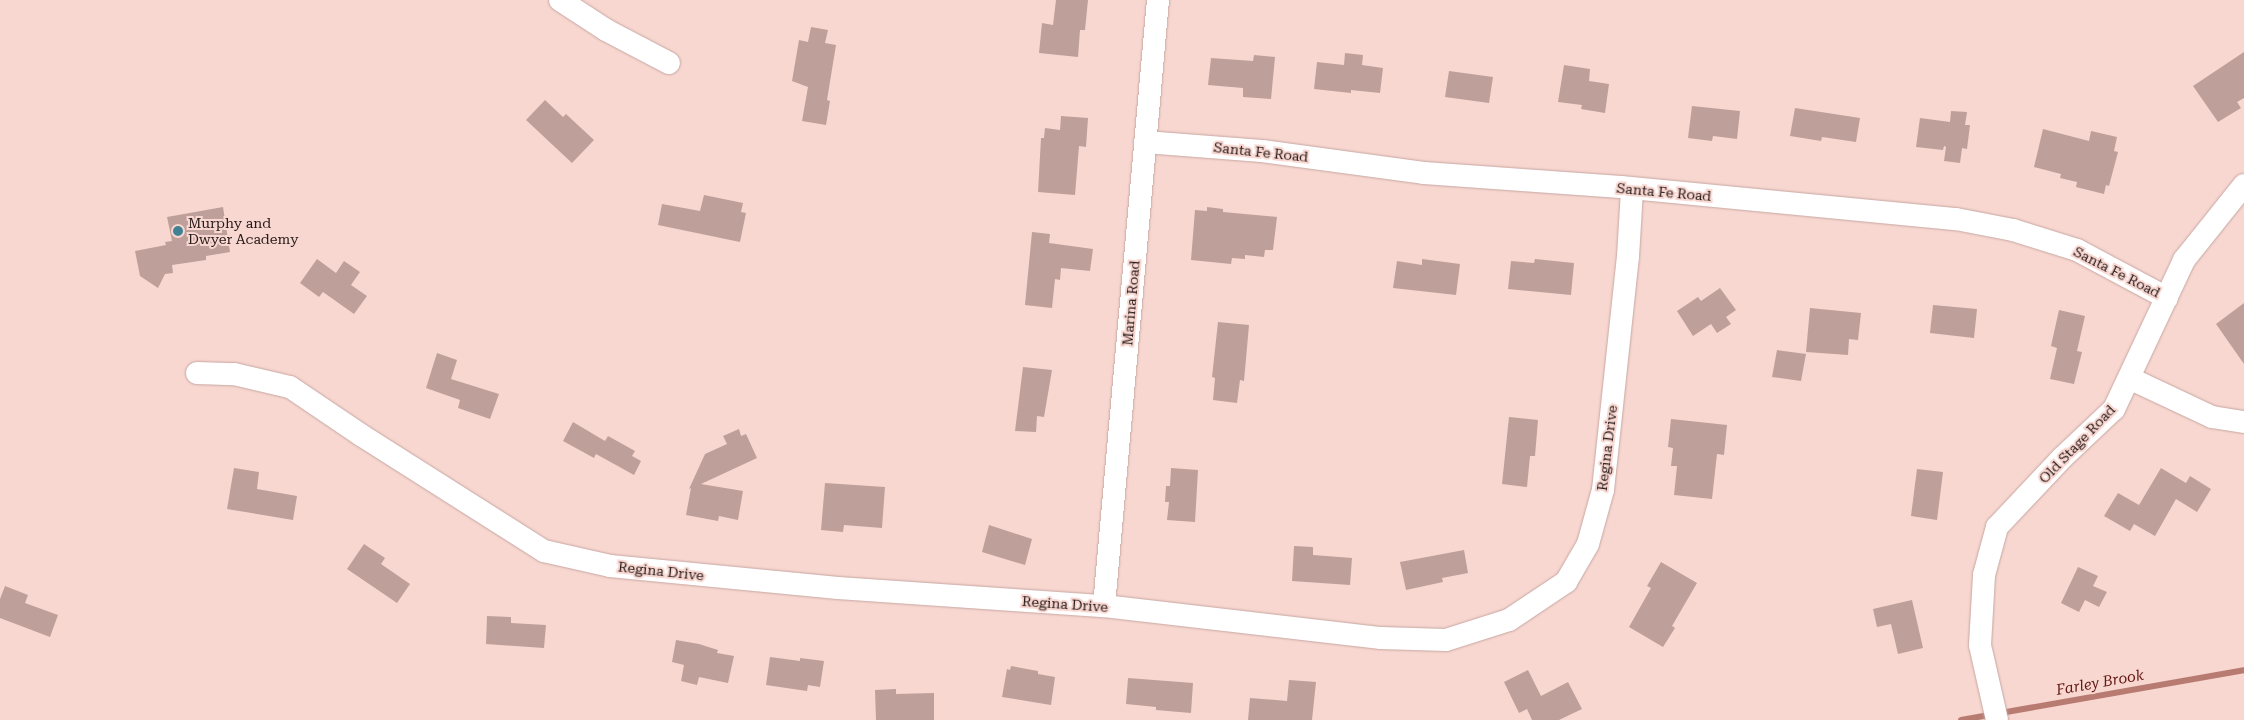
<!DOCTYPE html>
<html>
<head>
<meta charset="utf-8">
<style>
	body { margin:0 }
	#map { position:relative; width:2244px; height:720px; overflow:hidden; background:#f8d7d1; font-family:"Roboto Serif",serif }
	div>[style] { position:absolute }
	.stream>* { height:6px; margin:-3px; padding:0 3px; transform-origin:3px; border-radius:3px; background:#b87b72 }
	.building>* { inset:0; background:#bf9f9a }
	.roads { filter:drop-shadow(0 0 1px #c7a7a2) drop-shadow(0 0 1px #c7a7a2) }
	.street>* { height:22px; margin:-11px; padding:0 11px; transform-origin:11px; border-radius:11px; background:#fff }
	.dots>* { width:14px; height:14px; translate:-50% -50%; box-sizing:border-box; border:2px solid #f8d7d1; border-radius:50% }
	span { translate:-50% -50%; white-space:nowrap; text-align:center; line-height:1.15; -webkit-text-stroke:4px #f8d7d1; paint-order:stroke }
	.street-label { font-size:14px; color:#251917 }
	.poi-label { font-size:14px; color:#251917 }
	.left { translate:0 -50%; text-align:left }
	.water-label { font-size:15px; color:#631812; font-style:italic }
</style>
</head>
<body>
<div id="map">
	<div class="stream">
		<i style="left:1961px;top:720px;width:287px;rotate:-10deg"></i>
	</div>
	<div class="building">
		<i style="clip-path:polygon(1056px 0,1088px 0,1085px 30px,1080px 30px,1078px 57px,1039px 53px,1042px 23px,1053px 25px)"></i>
		<i style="clip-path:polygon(811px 27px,828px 30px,825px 43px,836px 45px,827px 100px,830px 101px,826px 125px,802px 121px,808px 87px,792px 81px,799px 40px,808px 42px)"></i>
		<i style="clip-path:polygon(2244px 52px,2244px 98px,2237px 102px,2241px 108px,2218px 122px,2193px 86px)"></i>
		<i style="clip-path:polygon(1345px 53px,1363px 55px,1362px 65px,1383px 68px,1380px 93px,1351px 90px,1351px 93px,1314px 89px,1317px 62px,1344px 65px)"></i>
		<i style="clip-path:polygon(1254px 55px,1275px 57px,1271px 99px,1243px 97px,1243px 88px,1208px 85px,1211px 58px,1253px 61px)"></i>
		<i style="clip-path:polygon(1564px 65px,1590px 69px,1589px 81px,1609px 84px,1605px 113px,1581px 109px,1582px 105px,1558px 102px)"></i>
		<i style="clip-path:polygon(1449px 71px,1493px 77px,1489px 103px,1445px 97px)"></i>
		<i style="clip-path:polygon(545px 100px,563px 117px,566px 114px,594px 140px,572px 163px,526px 120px)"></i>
		<i style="clip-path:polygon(1692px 106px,1740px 111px,1737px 139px,1713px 136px,1712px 141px,1688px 138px)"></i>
		<i style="clip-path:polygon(1795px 108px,1860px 118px,1856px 142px,1822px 137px,1821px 141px,1790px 136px)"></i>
		<i style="clip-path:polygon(1951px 111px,1967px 112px,1965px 125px,1970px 125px,1967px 149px,1962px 148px,1960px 163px,1944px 161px,1946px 147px,1944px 146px,1943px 150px,1916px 147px,1920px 118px,1950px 122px)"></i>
		<i style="clip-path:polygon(1061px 116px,1088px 118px,1086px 147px,1079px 146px,1075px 195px,1038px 192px,1041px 138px,1044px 138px,1045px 128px,1060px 130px)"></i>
		<i style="clip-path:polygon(2043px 129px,2089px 141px,2091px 131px,2117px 137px,2114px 151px,2118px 152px,2109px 186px,2106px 185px,2104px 194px,2076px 187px,2077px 182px,2060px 178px,2061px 174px,2034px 167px)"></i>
		<i style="clip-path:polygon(704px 195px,743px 203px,741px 212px,746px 213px,740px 242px,658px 225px,662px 204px,700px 211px)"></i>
		<i style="clip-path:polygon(223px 207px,230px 252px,206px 256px,206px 260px,172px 265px,173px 273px,165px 274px,158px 288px,140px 276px,135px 251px,166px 245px,165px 242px,172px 241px,167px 217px)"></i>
		<i style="clip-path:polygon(1207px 207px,1223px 209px,1223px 212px,1277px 217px,1273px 250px,1265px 250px,1264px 257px,1245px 255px,1245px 259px,1232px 258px,1231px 264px,1191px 260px,1195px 210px,1207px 211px)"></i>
		<i style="clip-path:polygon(1032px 232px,1050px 234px,1049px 243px,1093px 249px,1090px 271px,1061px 268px,1060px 280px,1055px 279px,1052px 308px,1025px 305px)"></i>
		<i style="clip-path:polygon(317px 259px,336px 273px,344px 261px,360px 272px,351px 285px,367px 296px,354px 314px,323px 292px,319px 297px,300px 283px)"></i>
		<i style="clip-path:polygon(1422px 259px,1460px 264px,1456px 295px,1393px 288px,1397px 261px,1422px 265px)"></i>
		<i style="clip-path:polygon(1535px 259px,1574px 263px,1571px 295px,1508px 289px,1511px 261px,1534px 263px)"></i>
		<i style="clip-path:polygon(1720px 288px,1736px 310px,1726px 317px,1731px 324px,1717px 333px,1711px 324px,1693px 336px,1677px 311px,1698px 297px,1701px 301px)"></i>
		<i style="clip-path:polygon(2244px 303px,2244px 364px,2216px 324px)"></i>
		<i style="clip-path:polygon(1933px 305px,1977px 309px,1974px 338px,1930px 333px)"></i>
		<i style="clip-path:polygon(1810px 308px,1861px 313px,1858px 340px,1849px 339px,1848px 355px,1806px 352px)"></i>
		<i style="clip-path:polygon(2059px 310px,2085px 316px,2077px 351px,2082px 352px,2074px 384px,2050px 379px,2057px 348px,2051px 346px)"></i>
		<i style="clip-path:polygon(1218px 322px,1249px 325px,1244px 381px,1240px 380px,1237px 403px,1213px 400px,1215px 378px,1212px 377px)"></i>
		<i style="clip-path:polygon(1777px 350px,1806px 354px,1801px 381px,1772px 377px)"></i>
		<i style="clip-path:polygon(437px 353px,457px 360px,451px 379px,499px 394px,490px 419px,458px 408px,460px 400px,426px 388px)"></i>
		<i style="clip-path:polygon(1023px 367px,1052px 370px,1044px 417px,1037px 416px,1036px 432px,1015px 431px)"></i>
		<i style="clip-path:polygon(1509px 417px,1538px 420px,1535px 456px,1530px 456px,1527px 487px,1502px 484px)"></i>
		<i style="clip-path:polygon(1671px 419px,1727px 425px,1724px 455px,1717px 454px,1712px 499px,1674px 495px,1677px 466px,1671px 466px,1673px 448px,1668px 447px)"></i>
		<i style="clip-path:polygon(573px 422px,605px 441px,608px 436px,635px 451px,632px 456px,641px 461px,634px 475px,596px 454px,594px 458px,563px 441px)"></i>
		<i style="clip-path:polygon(739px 429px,741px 436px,746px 434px,757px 458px,701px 484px,743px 491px,738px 520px,719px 516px,718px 521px,686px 515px,691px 488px,689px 489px,705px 454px,727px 444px,723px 436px)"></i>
		<i style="clip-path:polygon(234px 468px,259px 472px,257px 489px,297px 496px,293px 520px,227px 509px)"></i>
		<i style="clip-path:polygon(1171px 468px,1198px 470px,1195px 522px,1167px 520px,1169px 502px,1165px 502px,1166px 486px,1170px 486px)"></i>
		<i style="clip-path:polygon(2161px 468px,2186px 483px,2190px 476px,2211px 489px,2197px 512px,2176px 499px,2155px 536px,2134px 524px,2130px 531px,2104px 516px,2118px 493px,2139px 505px)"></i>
		<i style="clip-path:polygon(1917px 469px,1943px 472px,1937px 520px,1911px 516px)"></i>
		<i style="clip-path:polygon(825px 483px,885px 487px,882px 528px,844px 525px,843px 532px,821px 530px)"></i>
		<i style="clip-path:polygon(989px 525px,1032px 539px,1025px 565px,982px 552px)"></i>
		<i style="clip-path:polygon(364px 544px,385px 558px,381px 564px,410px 584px,397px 603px,347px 569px)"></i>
		<i style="clip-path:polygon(1294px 546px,1313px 547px,1313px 555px,1352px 558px,1350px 585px,1292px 581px)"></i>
		<i style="clip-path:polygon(1464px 550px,1468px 573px,1442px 578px,1443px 582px,1406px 590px,1400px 562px)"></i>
		<i style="clip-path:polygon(1661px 562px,1697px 583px,1672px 626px,1675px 628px,1663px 647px,1629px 627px,1651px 588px,1647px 586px)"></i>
		<i style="clip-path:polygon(2078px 567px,2098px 576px,2093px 586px,2107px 592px,2099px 607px,2085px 600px,2079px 612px,2061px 603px)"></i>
		<i style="clip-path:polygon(5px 586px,28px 595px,25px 603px,58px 615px,50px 637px,0 618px,0 599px)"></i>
		<i style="clip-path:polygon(1912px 600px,1923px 648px,1898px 654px,1891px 624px,1877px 627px,1873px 609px)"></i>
		<i style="clip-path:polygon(487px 616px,511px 617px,511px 623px,546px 625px,544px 648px,486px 644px)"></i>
		<i style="clip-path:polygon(676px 640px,699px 644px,718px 650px,717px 653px,734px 656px,728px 683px,699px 677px,697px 685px,681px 681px,684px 665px,672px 662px)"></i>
		<i style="clip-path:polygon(770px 657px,800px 661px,800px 658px,824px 661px,820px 687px,808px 685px,807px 691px,766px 685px)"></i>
		<i style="clip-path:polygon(1011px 666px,1038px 671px,1038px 674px,1055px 677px,1051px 705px,1002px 697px,1007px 669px,1010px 670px)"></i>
		<i style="clip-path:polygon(1528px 670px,1541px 696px,1568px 682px,1582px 709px,1559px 720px,1532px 720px,1527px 709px,1519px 713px,1504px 682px)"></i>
		<i style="clip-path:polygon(1128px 678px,1193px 683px,1191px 713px,1156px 710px,1156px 707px,1126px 704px)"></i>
		<i style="clip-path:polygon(1289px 680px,1316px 682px,1312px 720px,1248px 720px,1250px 698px,1287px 701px)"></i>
		<i style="clip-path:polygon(896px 689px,896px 694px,934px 693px,934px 720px,876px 720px,875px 690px)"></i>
	</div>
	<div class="roads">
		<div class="street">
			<i style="left:560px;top:0;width:55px;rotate:33.1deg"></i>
			<i style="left:606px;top:30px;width:71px;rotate:27.6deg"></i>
			<i style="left:1145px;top:142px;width:117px;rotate:4.4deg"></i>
			<i style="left:1262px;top:151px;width:163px;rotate:7.7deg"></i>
			<i style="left:1424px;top:173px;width:197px;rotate:4.1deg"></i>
			<i style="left:1621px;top:187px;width:337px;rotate:5.5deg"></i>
			<i style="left:1956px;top:219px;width:58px;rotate:10.9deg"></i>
			<i style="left:2013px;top:230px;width:67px;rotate:17.4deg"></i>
			<i style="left:2077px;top:250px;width:102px;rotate:28.1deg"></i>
			<i style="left:197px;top:373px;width:37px;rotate:2deg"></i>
			<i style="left:234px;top:374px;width:57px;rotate:13.1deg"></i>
			<i style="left:290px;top:387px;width:86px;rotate:34.1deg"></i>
			<i style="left:361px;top:435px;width:217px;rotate:32.4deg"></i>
			<i style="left:544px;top:551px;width:68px;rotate:12.8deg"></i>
			<i style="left:610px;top:566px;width:229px;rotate:5.5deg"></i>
			<i style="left:838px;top:588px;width:267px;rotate:3.9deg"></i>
			<i style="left:1104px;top:606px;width:279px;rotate:6.6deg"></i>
			<i style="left:1381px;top:638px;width:65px;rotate:1.8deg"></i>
			<i style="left:1446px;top:640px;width:66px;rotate:-17.6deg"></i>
			<i style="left:1509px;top:620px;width:69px;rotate:-33.7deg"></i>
			<i style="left:1566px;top:582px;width:44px;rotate:-59.9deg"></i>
			<i style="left:1588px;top:544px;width:56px;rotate:-74.5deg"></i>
			<i style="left:1603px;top:490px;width:234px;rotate:-83.9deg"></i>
			<i style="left:1628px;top:257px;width:68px;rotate:-86.6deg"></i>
			<i style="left:2129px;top:378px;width:92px;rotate:25.2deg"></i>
			<i style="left:2212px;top:417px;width:32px;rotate:9deg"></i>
			<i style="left:1104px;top:606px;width:608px;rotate:-84.91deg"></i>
			<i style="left:1997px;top:720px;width:77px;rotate:-102.8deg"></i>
			<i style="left:1980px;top:645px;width:70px;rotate:-86.7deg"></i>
			<i style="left:1984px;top:575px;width:50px;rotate:-74.8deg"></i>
			<i style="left:1997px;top:527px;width:95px;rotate:-46.7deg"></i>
			<i style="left:2062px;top:458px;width:71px;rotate:-43.3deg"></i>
			<i style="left:2114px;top:409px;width:165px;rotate:-64.8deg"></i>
			<i style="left:2184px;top:260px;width:96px;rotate:-51.3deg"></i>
		</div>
	</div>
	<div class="dots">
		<i style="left:178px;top:231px;background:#408293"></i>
	</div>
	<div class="street-label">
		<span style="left:1261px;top:152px;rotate:6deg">Santa Fe Road</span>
		<span style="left:1664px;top:192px;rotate:5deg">Santa Fe Road</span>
		<span style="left:2117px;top:272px;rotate:27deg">Santa Fe Road</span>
		<span style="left:1131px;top:303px;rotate:-85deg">Marina Road</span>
		<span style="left:2077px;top:444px;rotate:-46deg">Old Stage Road</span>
		<span style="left:1607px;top:448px;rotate:-83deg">Regina Drive</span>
		<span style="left:661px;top:571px;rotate:6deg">Regina Drive</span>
		<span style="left:1065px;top:604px;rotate:4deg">Regina Drive</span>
	</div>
	<div class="poi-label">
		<span class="left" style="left:188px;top:231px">Murphy and<br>Dwyer Academy</span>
	</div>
	<div class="water-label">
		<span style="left:2100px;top:683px;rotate:-10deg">Farley Brook</span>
	</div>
</div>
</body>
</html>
